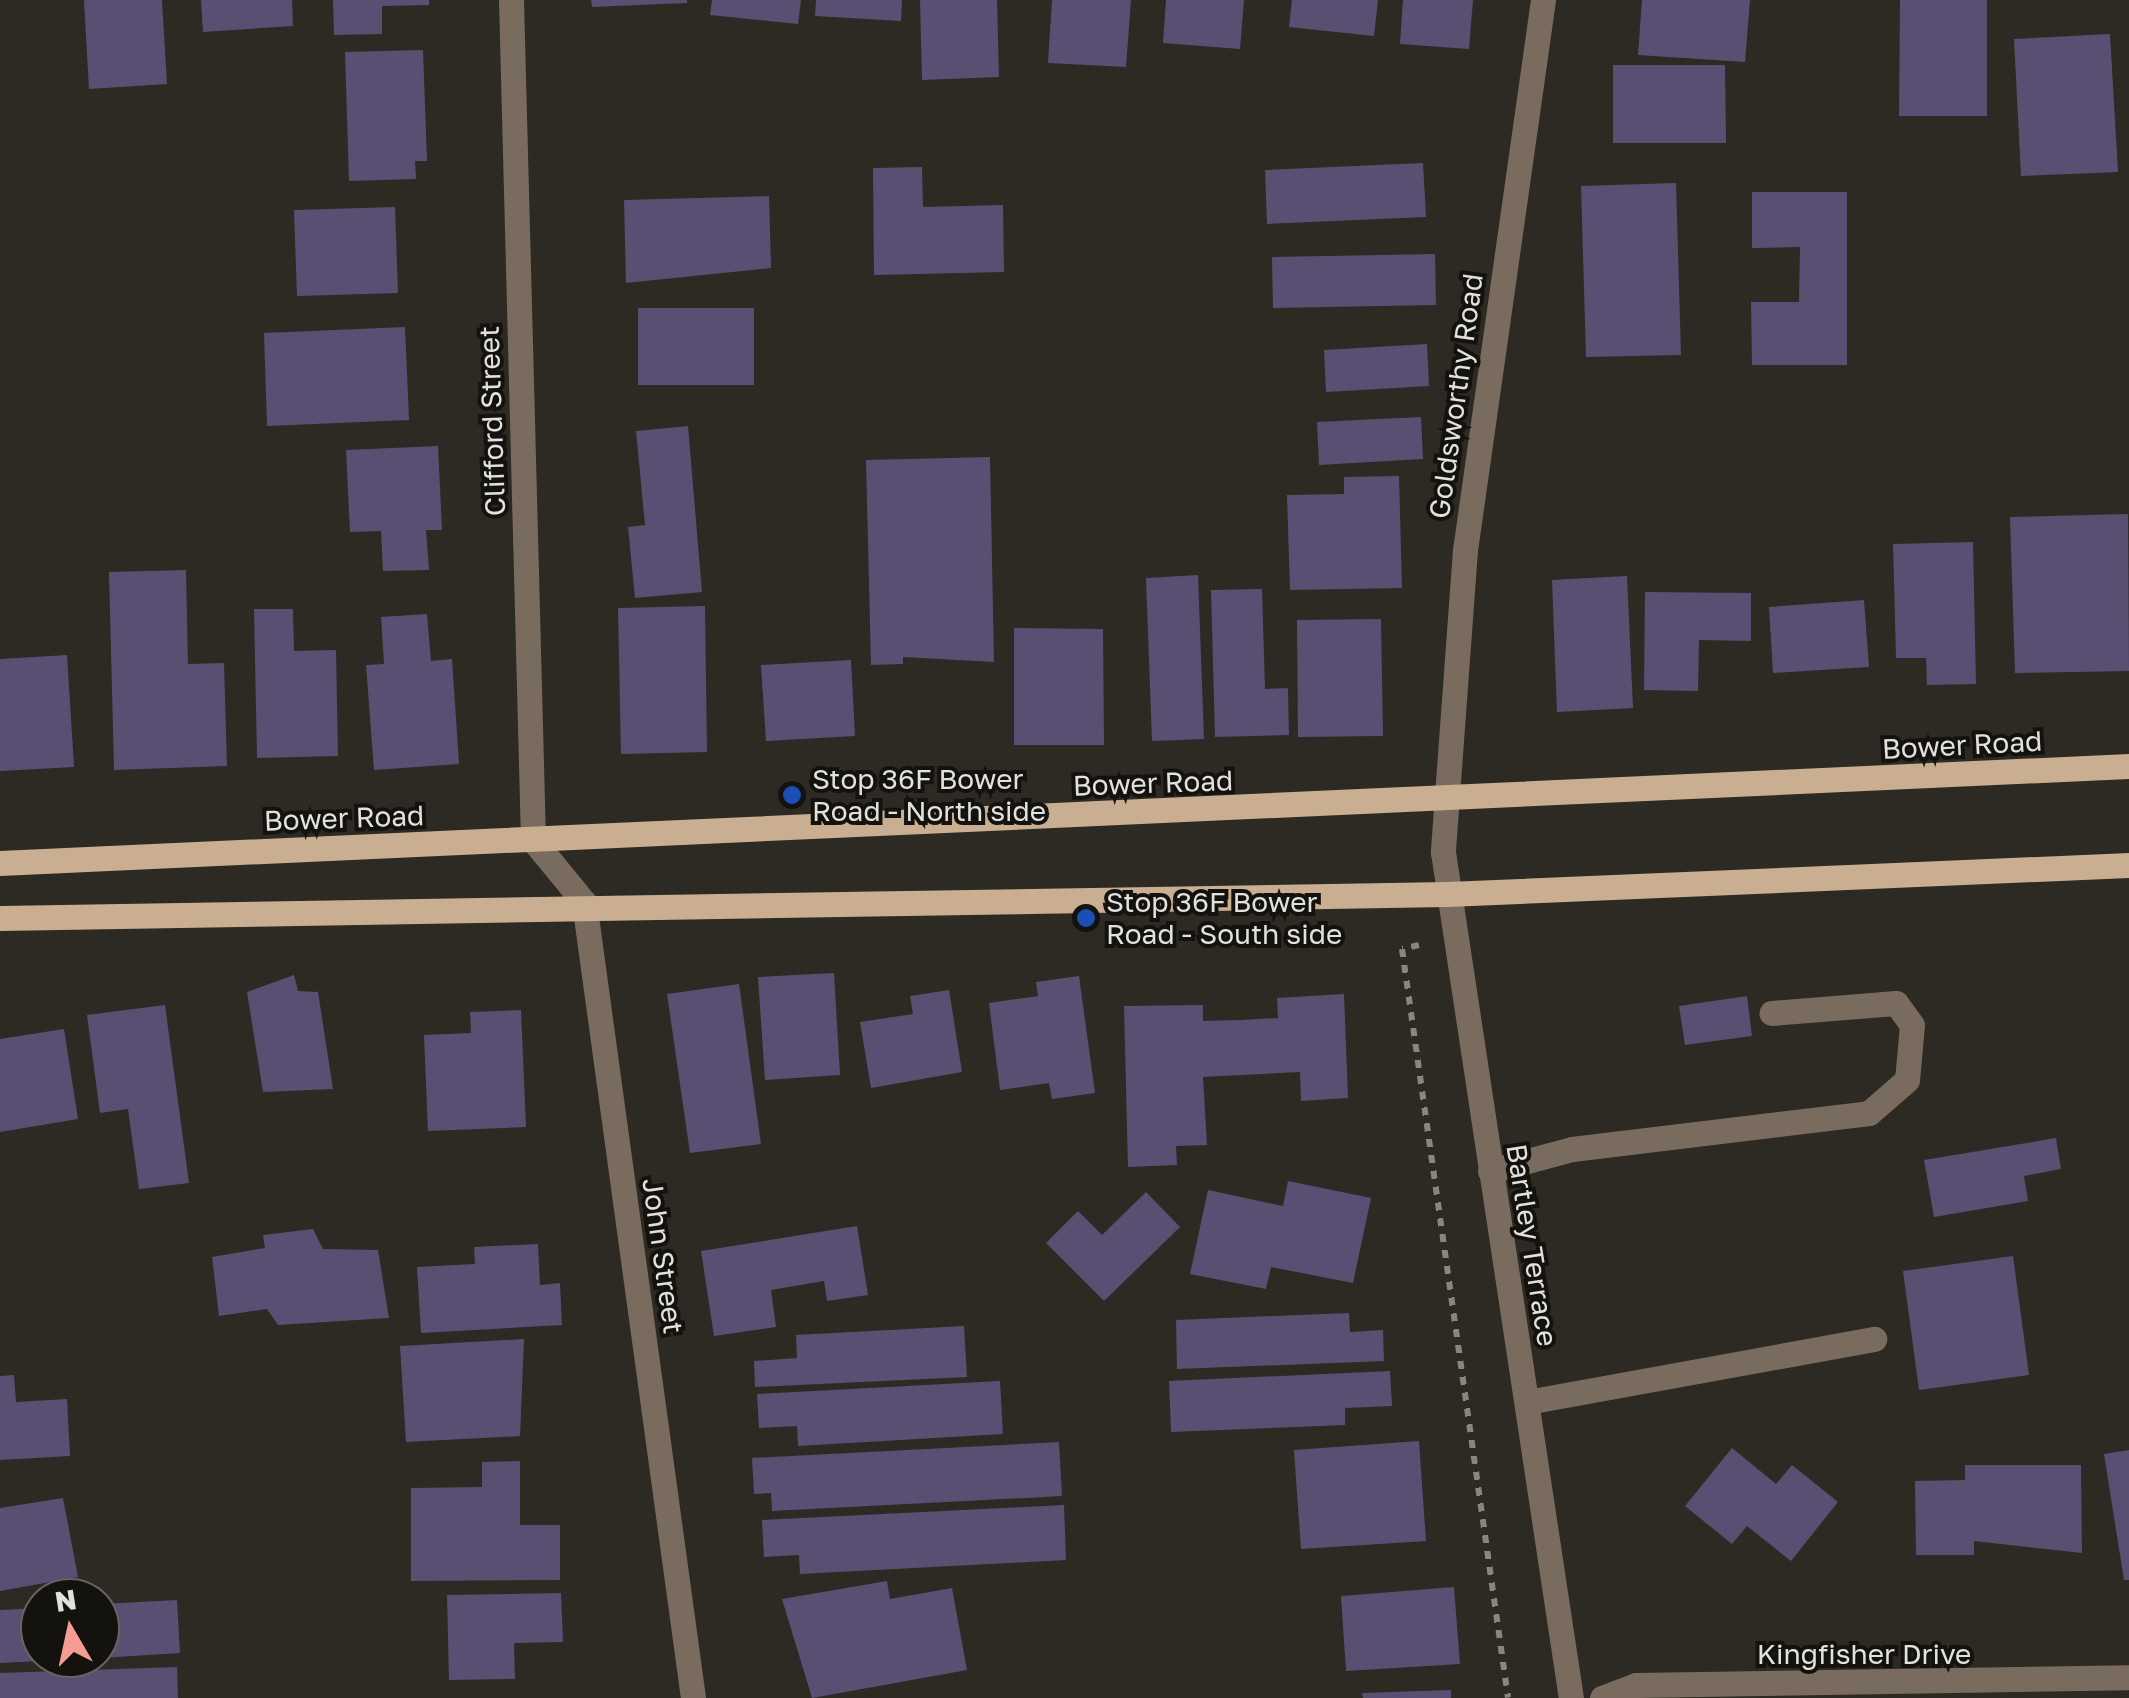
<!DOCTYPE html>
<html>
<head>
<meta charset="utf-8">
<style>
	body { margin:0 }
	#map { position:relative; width:2129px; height:1698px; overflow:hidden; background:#2c2a22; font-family:"Golos Text",sans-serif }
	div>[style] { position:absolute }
	.building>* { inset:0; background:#594f73 }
	.path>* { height:6px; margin-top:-3px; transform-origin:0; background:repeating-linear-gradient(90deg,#888680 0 8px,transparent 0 16px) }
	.minor>* { height:25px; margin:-12.5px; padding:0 12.5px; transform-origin:12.5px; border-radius:12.5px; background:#796c5e }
	.major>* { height:25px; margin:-12.5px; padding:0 12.5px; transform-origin:12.5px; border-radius:12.5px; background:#c9ae91 }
	.dots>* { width:28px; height:28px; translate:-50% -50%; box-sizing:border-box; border:5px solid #13120f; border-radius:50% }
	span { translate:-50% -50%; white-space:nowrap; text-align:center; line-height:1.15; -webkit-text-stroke:8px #13120f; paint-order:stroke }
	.street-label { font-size:28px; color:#e2e1dc }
	.poi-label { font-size:28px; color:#e2e1dc }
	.left { translate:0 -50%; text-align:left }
	.north { position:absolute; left:20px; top:1578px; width:100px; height:100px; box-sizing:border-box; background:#13120f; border:2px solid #666561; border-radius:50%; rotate:351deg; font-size:28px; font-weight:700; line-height:40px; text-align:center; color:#e2e1dc }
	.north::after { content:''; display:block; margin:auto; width:35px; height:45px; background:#f59c93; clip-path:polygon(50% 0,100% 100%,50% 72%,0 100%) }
</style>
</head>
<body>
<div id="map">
	<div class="building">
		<i style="clip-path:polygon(84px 0,162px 0,167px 84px,89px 89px)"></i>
		<i style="clip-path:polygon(201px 0,292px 0,293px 26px,203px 32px)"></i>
		<i style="clip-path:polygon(333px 0,429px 0,429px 5px,382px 6px,382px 34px,334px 35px)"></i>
		<i style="clip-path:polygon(591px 0,687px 0,687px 3px,592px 7px)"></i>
		<i style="clip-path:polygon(712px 0,801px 0,798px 24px,710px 15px)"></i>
		<i style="clip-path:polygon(816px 0,902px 0,901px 21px,815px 16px)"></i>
		<i style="clip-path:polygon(920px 0,997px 0,999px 77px,922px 80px)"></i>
		<i style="clip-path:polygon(1052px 0,1131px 0,1126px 67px,1048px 63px)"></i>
		<i style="clip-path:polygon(1166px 0,1244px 0,1240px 49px,1163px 43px)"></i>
		<i style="clip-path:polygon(1292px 0,1378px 0,1374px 36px,1289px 27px)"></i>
		<i style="clip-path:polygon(1403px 0,1473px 0,1469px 49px,1400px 44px)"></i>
		<i style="clip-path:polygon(1642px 0,1750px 0,1745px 62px,1638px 55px)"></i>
		<i style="clip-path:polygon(1900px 0,1987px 0,1987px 116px,1899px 116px)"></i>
		<i style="clip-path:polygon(2110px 34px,2118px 172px,2021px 176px,2014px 39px)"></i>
		<i style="clip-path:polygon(423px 50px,427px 161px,415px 161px,416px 179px,349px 181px,345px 52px)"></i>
		<i style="clip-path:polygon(1613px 65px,1725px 65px,1726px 143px,1613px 143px)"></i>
		<i style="clip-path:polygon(1423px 163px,1426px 217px,1267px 224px,1265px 170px)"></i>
		<i style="clip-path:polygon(922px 167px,923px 207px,1003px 205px,1004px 272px,874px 275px,873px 168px)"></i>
		<i style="clip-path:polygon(1676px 183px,1681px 355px,1586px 357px,1581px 186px)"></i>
		<i style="clip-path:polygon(1752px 192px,1847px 192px,1847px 365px,1752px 365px,1751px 302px,1799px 302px,1800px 247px,1752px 248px)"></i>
		<i style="clip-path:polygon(769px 196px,771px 268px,626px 283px,624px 200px)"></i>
		<i style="clip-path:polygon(395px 207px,398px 293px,297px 296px,294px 210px)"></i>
		<i style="clip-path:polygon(1435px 254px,1436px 305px,1273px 308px,1272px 257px)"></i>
		<i style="clip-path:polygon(638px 308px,754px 308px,754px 385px,638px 385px)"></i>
		<i style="clip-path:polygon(405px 327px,409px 420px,267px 426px,264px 333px)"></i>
		<i style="clip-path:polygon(1427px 344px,1429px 386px,1326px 392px,1324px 350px)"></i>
		<i style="clip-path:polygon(1421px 417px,1423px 459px,1319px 465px,1317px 422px)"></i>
		<i style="clip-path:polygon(688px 426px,702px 592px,635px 598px,628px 527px,645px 525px,636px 431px)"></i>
		<i style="clip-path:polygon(438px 446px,442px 530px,426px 530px,429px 570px,383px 571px,381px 531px,350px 532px,346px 450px)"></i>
		<i style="clip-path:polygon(990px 457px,994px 662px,903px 657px,903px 664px,871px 665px,866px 460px)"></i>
		<i style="clip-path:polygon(1399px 476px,1402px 588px,1290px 590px,1287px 495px,1344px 494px,1344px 477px)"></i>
		<i style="clip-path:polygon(2128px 514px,2129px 671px,2015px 673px,2010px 517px)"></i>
		<i style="clip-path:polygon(1973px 542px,1976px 684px,1927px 685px,1926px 658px,1896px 658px,1893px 544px)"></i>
		<i style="clip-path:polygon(186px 570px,188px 664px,224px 663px,227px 766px,114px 770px,109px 572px)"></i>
		<i style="clip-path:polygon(1198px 575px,1204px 739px,1152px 741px,1146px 578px)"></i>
		<i style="clip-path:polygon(1627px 576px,1633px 708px,1557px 712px,1552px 580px)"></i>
		<i style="clip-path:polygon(1262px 589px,1265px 689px,1288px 688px,1289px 735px,1215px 737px,1211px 590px)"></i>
		<i style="clip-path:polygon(1645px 592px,1751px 593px,1751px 641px,1699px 640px,1698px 691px,1644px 690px)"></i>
		<i style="clip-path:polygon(1864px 600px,1869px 667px,1773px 673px,1769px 607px)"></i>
		<i style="clip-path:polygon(705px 606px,707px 752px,621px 754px,618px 608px)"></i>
		<i style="clip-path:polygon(254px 609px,293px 609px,294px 651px,336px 650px,338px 756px,257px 758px)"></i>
		<i style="clip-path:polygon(427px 614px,431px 661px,452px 659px,459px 764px,374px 770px,366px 665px,384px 664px,381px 617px)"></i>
		<i style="clip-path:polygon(1381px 619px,1383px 736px,1298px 737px,1297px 620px)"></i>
		<i style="clip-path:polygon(1014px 628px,1103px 629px,1104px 745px,1014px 745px)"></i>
		<i style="clip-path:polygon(67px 655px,74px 767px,0 771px,0 659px)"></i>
		<i style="clip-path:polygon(851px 660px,855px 736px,766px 741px,761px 665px)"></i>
		<i style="clip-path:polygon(834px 973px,840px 1075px,765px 1080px,758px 977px)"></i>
		<i style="clip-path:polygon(294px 975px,298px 991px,318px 992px,333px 1089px,263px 1092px,247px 992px)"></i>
		<i style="clip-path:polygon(1079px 976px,1095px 1093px,1052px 1099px,1049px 1083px,1000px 1090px,989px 1003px,1038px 996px,1036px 982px)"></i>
		<i style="clip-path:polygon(739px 984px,761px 1144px,690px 1153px,667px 994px)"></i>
		<i style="clip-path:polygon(949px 990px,962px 1072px,871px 1088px,860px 1022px,913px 1014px,910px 996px)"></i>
		<i style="clip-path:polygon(1344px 994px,1348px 1098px,1301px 1101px,1300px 1072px,1203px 1077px,1207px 1145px,1176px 1146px,1177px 1165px,1128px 1167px,1124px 1006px,1203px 1005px,1203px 1021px,1241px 1020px,1278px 1018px,1277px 998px)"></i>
		<i style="clip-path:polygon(1747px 996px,1752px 1036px,1685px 1045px,1679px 1006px)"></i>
		<i style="clip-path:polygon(165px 1005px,189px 1183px,139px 1189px,128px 1109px,100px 1113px,87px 1015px)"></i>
		<i style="clip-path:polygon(521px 1010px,526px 1127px,428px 1131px,424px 1035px,471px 1033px,470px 1012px)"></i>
		<i style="clip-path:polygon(64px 1029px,78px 1119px,0 1132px,0 1039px)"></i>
		<i style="clip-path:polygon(2056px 1138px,2061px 1169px,2024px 1176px,2028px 1201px,1934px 1217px,1924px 1160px)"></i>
		<i style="clip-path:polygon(1288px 1181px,1371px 1198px,1353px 1283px,1271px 1267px,1266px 1289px,1190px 1274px,1208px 1190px,1283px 1206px)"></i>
		<i style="clip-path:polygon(1146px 1192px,1180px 1227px,1104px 1301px,1046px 1243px,1078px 1211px,1102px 1235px)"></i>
		<i style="clip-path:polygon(857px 1226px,868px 1295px,827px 1301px,824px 1281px,771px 1290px,776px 1327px,714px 1336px,701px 1251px)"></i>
		<i style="clip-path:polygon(313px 1229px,323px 1249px,378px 1250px,389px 1318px,278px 1325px,267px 1309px,219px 1316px,212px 1257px,265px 1248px,263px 1235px)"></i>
		<i style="clip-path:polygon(538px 1244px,540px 1285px,560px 1283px,562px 1325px,421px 1333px,417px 1267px,475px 1264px,474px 1247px)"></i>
		<i style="clip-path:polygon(2013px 1256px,2029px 1375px,1919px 1390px,1903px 1271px)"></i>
		<i style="clip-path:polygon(1349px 1313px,1350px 1332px,1383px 1330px,1384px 1361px,1177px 1369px,1176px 1320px)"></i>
		<i style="clip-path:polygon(964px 1326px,967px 1377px,755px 1387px,754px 1361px,797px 1358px,796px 1335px)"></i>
		<i style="clip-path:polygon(524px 1339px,520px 1436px,406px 1442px,400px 1346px)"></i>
		<i style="clip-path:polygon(1390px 1371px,1392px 1406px,1345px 1408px,1345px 1425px,1171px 1432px,1169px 1381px)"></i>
		<i style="clip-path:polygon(14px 1375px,16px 1402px,67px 1399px,70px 1456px,0 1460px,0 1376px)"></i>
		<i style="clip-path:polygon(1000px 1381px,1003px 1434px,798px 1446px,797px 1426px,759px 1428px,757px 1394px)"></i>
		<i style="clip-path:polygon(1419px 1441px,1426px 1541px,1301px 1549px,1294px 1450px)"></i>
		<i style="clip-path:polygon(1059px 1442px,1062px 1496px,772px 1511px,771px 1493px,754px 1494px,752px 1458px)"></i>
		<i style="clip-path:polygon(1732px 1448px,1776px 1484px,1792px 1465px,1838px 1502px,1791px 1561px,1747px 1526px,1732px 1544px,1685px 1506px)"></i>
		<i style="clip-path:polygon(2129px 1450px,2129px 1580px,2124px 1580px,2104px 1454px)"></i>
		<i style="clip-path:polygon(520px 1461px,520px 1525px,560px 1525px,560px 1580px,411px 1581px,411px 1488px,482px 1487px,482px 1462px)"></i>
		<i style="clip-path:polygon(1965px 1465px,2081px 1465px,2082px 1553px,1974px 1541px,1974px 1555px,1916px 1555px,1915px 1481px,1965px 1480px)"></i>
		<i style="clip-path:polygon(63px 1498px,78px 1577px,0 1591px,0 1508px)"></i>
		<i style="clip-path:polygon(1064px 1505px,1066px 1560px,800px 1574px,799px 1555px,764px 1557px,762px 1520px)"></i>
		<i style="clip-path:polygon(887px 1581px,890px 1599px,952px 1588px,967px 1670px,812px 1698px,782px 1599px)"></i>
		<i style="clip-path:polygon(1454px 1587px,1460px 1664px,1346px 1671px,1341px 1596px)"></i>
		<i style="clip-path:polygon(561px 1593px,563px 1642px,514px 1643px,515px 1679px,449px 1680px,447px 1595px)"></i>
		<i style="clip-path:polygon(177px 1600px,180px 1653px,100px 1658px,100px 1604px)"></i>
		<i style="clip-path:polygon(40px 1608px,40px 1661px,0 1663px,0 1610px)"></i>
		<i style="clip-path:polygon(177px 1667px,178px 1698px,0 1698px,0 1673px)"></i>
		<i style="clip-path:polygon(1451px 1690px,1451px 1698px,1363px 1698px,1362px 1693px)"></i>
	</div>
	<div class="path">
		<i style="left:1419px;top:945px;width:17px;rotate:167deg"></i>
		<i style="left:1402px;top:949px;width:756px;rotate:81.94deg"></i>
	</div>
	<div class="minor">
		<i style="left:511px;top:0;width:840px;rotate:88.5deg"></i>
		<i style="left:533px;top:840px;width:80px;rotate:50.6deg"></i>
		<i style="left:584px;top:902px;width:803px;rotate:82.2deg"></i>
		<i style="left:1543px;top:0;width:556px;rotate:98.07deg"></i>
		<i style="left:1465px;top:550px;width:303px;rotate:94.2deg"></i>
		<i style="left:1443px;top:852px;width:856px;rotate:81.4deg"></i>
		<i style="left:1490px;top:1171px;width:85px;rotate:-15deg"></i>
		<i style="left:1572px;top:1149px;width:299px;rotate:-6.9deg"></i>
		<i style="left:1869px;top:1113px;width:50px;rotate:-41deg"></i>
		<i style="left:1907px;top:1080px;width:55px;rotate:-84.8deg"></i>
		<i style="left:1912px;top:1025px;width:27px;rotate:-126deg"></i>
		<i style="left:1896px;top:1003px;width:125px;rotate:175.4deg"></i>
		<i style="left:1527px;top:1402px;width:353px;rotate:-10.3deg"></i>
		<i style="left:1602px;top:1698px;width:36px;rotate:-21deg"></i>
		<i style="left:1636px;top:1685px;width:493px;rotate:-0.9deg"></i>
	</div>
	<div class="major">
		<i style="left:0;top:863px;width:2131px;rotate:-2.61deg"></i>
		<i style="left:0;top:918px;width:1447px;rotate:-0.95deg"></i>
		<i style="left:1447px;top:894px;width:683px;rotate:-2.43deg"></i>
	</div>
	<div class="dots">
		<i style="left:792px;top:795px;background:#1a4fb4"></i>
		<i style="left:1086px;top:918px;background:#1a4fb4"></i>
	</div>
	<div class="street-label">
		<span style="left:1456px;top:396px;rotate:-82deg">Goldsworthy Road</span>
		<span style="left:492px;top:421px;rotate:-92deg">Clifford Street</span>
		<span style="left:1962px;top:745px;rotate:-3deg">Bower Road</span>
		<span style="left:1153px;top:783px;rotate:-2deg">Bower Road</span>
		<span style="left:344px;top:818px;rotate:-2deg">Bower Road</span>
		<span style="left:1532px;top:1245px;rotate:81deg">Bartley Terrace</span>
		<span style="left:663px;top:1256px;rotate:82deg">John Street</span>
		<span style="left:1864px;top:1654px">Kingfisher Drive</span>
	</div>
	<div class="poi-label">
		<span class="left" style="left:812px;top:795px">Stop 36F Bower<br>Road - North side</span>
		<span class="left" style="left:1106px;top:918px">Stop 36F Bower<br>Road - South side</span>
	</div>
	<div class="north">N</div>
</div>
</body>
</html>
